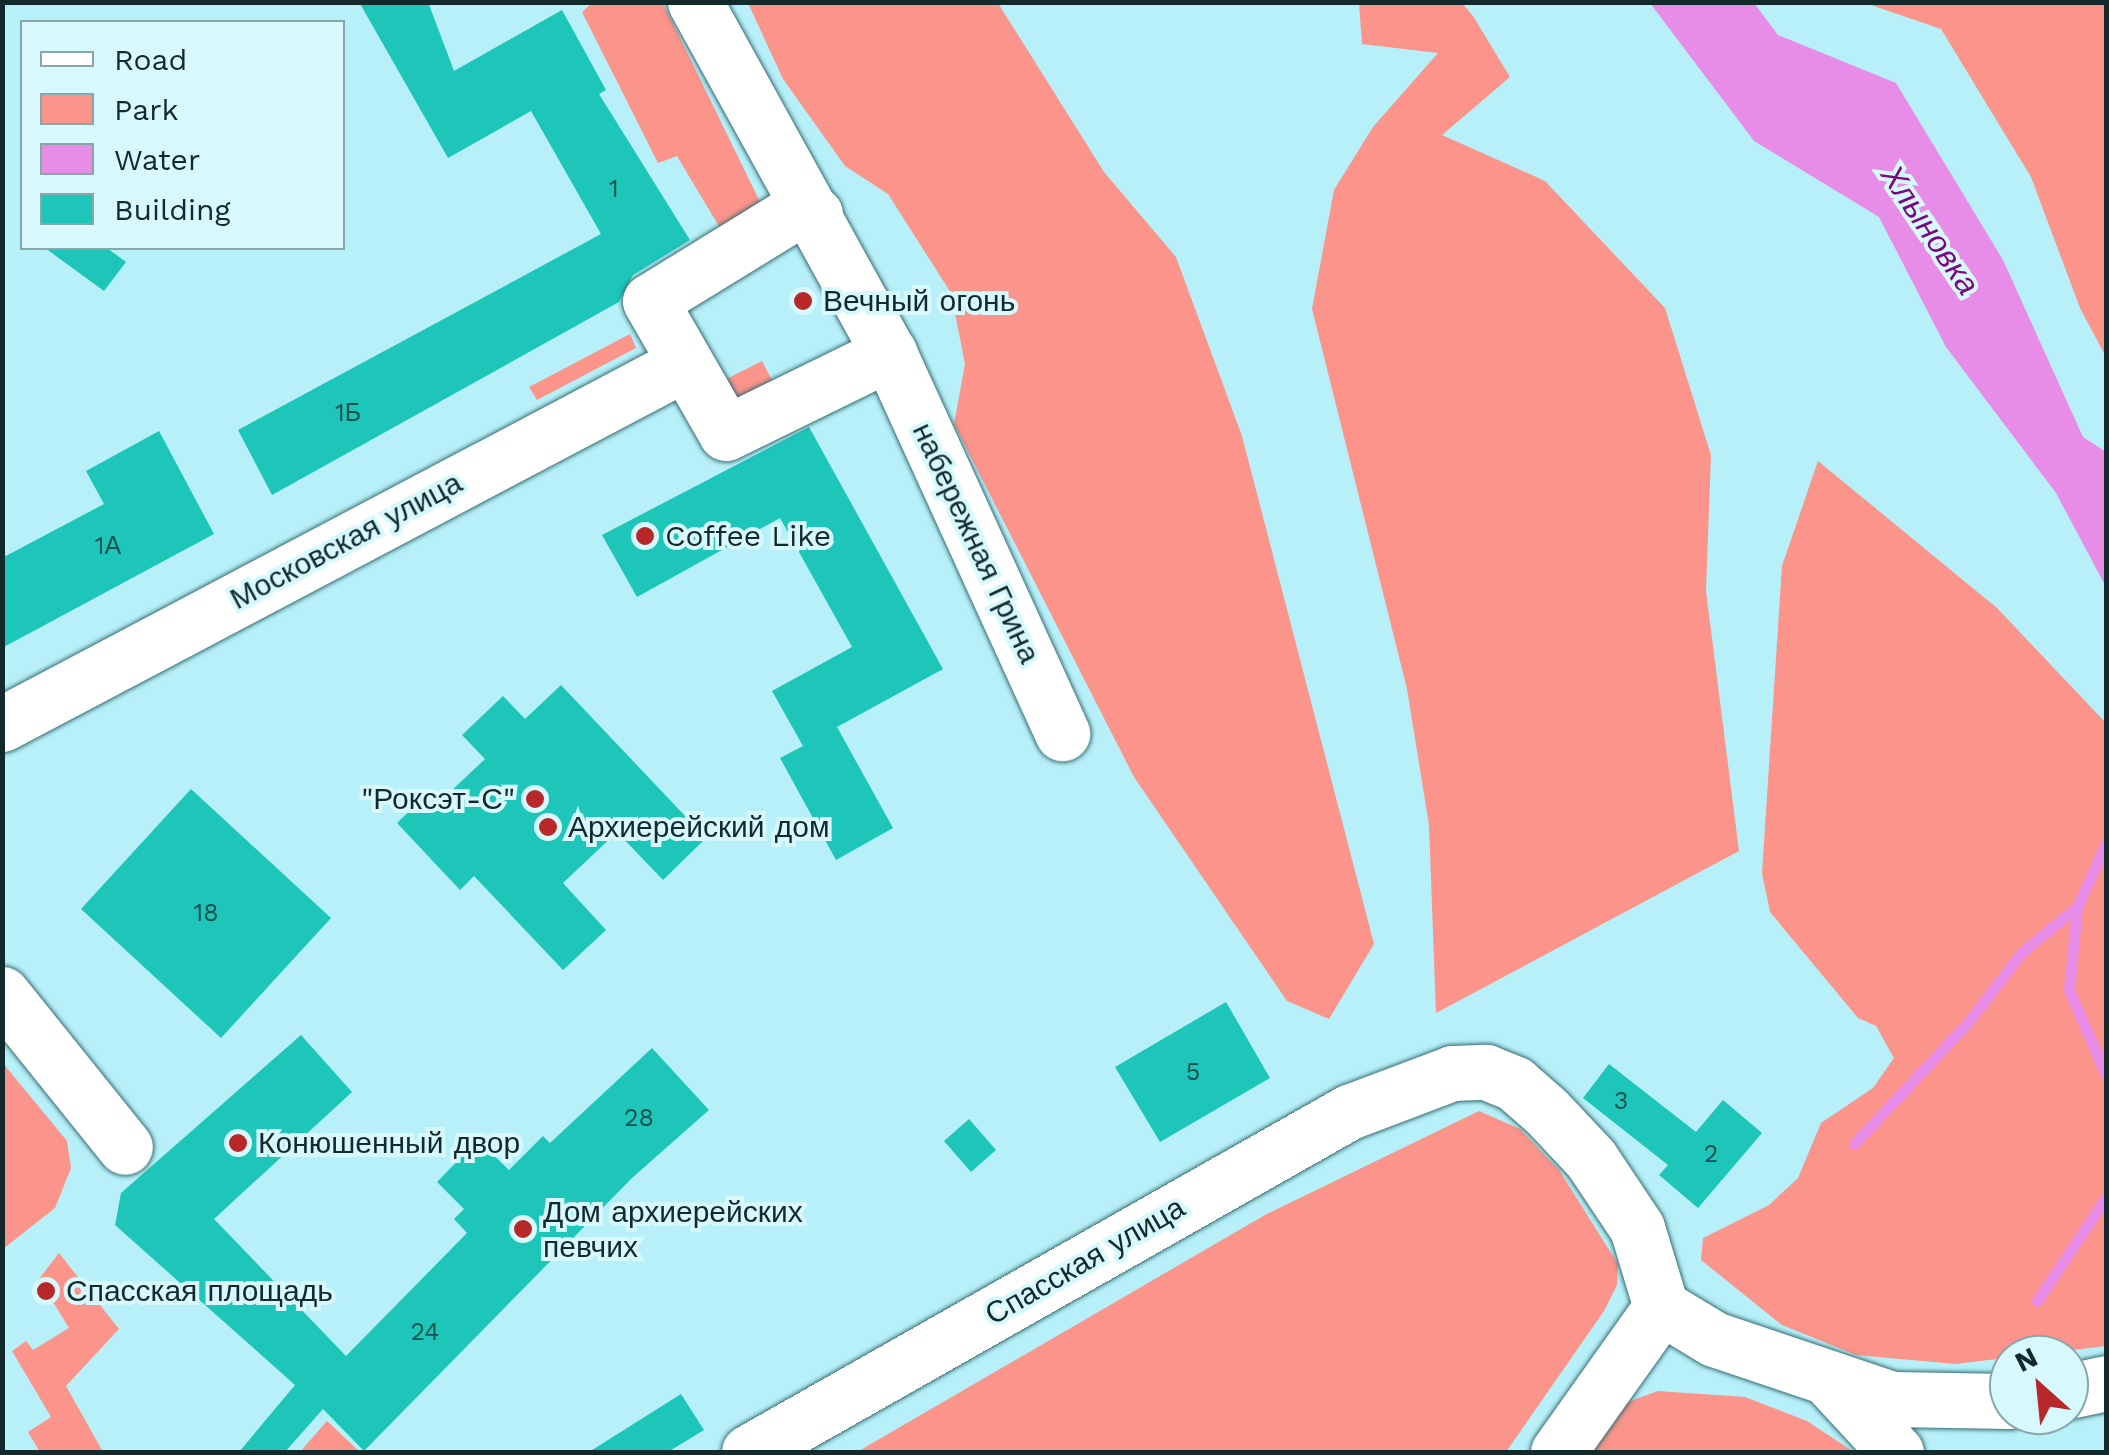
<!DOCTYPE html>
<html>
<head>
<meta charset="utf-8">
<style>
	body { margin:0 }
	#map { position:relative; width:2109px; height:1455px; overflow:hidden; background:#b7f0f8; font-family:"Work Sans",sans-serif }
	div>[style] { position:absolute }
	.green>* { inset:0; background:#fb948a }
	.water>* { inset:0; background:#e78de8 }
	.stream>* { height:11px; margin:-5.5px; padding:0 5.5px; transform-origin:5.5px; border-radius:5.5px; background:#e78de8 }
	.building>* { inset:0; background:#1dc6b9 }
	.roads { filter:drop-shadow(0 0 2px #366d74) drop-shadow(0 0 2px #366d74) }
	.minor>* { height:55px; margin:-27.5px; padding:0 27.5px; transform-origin:27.5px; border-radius:27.5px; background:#fff }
	.dots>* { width:28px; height:28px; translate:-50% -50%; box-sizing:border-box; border:5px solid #d7f9fd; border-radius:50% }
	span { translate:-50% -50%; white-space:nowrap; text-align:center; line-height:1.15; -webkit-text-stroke:8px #d7f9fd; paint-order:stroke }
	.number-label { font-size:25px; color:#165150 }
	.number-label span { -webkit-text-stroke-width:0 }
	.poi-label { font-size:30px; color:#132a2d }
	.left { translate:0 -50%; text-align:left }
	.right { translate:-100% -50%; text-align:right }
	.street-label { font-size:30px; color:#132a2d }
	.water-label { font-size:32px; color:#7c0780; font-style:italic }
	.frame { position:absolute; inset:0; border:5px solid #132a2d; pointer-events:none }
	.legend { position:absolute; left:20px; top:20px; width:325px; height:230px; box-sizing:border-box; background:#d7f9fd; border:2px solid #89a6aa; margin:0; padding:12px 18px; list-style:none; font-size:30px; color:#132a2d }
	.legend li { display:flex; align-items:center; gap:20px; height:50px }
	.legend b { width:50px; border:2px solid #89a6aa }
	.north { position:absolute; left:1989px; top:1335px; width:100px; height:100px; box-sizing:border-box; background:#d7f9fd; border:2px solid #89a6aa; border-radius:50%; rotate:333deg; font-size:28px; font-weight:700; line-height:40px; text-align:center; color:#132a2d }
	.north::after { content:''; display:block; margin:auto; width:35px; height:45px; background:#b82828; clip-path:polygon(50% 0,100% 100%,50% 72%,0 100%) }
</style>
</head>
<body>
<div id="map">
	<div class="green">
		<i style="clip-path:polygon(592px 3px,663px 3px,763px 208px,723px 233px,677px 156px,658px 163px,582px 12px)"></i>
		<i style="clip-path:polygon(748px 3px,998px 3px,1104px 172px,1176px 257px,1242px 436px,1374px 944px,1329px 1019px,1287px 1001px,1134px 777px,954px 424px,965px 364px,951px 293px,888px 194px,845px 166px,783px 79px)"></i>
		<i style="clip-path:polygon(1359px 3px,1462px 3px,1473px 16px,1510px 77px,1442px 135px,1545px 181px,1665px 308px,1711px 455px,1706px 591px,1739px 851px,1436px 1013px,1429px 825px,1407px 689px,1312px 309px,1334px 190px,1373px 127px,1438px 53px,1362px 44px)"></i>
		<i style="clip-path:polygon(1865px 3px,2106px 3px,2106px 357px,2080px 308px,2031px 177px,1941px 29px)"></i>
		<i style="clip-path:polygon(630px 334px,636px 348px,537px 400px,529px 387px)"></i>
		<i style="clip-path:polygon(762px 361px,775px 386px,721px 412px,707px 389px)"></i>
		<i style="clip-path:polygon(1818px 461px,1997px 608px,2106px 723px,2106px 1346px,1955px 1364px,1856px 1355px,1782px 1325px,1701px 1260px,1703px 1238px,1769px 1205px,1798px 1178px,1821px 1123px,1873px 1088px,1894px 1058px,1876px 1026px,1858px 1018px,1770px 912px,1762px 873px,1782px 566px)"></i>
		<i style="clip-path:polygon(2px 1062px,67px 1141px,71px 1168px,55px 1208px,3px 1249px)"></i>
		<i style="clip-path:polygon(1479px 1111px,1520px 1129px,1559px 1170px,1618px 1264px,1617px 1285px,1604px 1311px,1506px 1452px,857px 1452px,1265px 1215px)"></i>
		<i style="clip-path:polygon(59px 1253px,119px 1329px,66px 1386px,103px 1452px,40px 1452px,28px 1432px,51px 1417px,12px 1351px,26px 1341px,33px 1350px,69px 1328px,39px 1279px)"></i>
		<i style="clip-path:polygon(1658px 1391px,1745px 1397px,1807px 1421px,1854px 1452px,1581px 1452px,1611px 1408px)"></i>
		<i style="clip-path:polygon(327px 1421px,360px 1452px,300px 1452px)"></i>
	</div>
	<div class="water">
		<i style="clip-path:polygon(1650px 3px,1754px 3px,1778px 35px,1896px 83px,2003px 260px,2083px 437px,2106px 452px,2106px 587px,2056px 493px,1946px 347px,1879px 217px,1754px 141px)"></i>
	</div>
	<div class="stream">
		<i style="left:2106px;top:843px;width:70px;rotate:114.4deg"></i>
		<i style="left:2077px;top:907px;width:83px;rotate:95.5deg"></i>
		<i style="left:2069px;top:990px;width:93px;rotate:66.5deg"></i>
		<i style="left:1854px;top:1144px;width:168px;rotate:-46.9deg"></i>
		<i style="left:1969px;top:1021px;width:87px;rotate:-52.5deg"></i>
		<i style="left:2022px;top:952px;width:71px;rotate:-39.3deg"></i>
		<i style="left:2037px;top:1301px;width:125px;rotate:-56.4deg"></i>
	</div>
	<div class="building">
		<i style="clip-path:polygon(359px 2px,428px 2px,454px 71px,562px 10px,606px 90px,599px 94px,690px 240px,633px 275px,619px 302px,272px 495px,238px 430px,601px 234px,531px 111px,448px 158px)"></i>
		<i style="clip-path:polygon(45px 248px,107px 248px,126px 262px,104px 291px)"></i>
		<i style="clip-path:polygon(809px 427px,943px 669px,837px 727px,893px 828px,836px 860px,780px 758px,803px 746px,772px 691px,852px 647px,780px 518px,637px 597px,602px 535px)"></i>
		<i style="clip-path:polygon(159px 431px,214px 534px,2px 648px,2px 558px,104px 504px,86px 471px)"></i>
		<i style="clip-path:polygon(561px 685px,706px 838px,663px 880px,617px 832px,563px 883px,606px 930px,563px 970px,474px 876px,460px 890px,397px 823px,422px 799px,432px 809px,485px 759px,462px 735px,503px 696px,525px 719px)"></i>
		<i style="clip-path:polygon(191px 789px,331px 918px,221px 1038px,81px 909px)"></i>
		<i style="clip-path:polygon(1226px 1002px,1270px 1078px,1160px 1142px,1115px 1067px)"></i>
		<i style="clip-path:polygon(301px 1035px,352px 1092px,214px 1219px,346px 1356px,467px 1233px,454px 1219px,464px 1209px,437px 1182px,478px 1140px,509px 1170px,543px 1136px,550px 1143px,652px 1048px,709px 1110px,632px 1178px,364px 1451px,323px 1409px,285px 1452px,239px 1452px,295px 1385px,115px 1225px,121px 1193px)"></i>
		<i style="clip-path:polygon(1609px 1064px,1696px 1132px,1723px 1100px,1762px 1133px,1698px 1208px,1659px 1175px,1668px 1165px,1583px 1098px)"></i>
		<i style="clip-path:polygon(969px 1119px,996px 1150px,971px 1172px,944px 1141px)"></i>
		<i style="clip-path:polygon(681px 1394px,704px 1430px,668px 1452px,589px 1452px)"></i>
	</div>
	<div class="roads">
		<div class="minor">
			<i style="left:695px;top:2px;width:401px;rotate:61.1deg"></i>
			<i style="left:889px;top:353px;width:418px;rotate:65.5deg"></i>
			<i style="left:815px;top:214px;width:25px;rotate:178deg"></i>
			<i style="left:790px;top:215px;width:164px;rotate:148.4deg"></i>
			<i style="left:650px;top:301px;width:152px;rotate:60.1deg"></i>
			<i style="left:726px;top:433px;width:182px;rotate:-26.1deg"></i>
			<i style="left:2px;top:724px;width:762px;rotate:-27.84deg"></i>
			<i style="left:676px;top:368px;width:18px;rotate:27deg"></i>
			<i style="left:2px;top:994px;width:196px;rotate:51.2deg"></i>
			<i style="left:1832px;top:1383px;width:94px;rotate:47.2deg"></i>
			<i style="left:2069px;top:1391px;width:38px;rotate:-12deg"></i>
			<i style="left:749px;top:1452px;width:690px;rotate:-29.54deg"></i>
			<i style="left:1349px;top:1112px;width:110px;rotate:-20.7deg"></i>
			<i style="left:1452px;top:1073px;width:34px;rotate:-2deg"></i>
			<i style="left:1486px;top:1072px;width:31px;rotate:22deg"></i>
			<i style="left:1515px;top:1084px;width:41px;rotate:41.1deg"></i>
			<i style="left:1546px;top:1111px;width:66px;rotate:46.8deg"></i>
			<i style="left:1591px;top:1159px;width:83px;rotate:56.3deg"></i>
			<i style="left:1637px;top:1228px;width:83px;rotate:73.1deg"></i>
			<i style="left:1661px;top:1307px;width:62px;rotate:31.1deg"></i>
			<i style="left:1714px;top:1339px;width:188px;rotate:18.6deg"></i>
			<i style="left:1892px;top:1399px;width:117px;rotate:1deg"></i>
			<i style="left:1558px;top:1452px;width:178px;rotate:-54.6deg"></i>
		</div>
	</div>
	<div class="dots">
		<i style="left:803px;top:301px;background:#b82828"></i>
		<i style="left:645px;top:536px;background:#b82828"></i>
		<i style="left:535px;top:799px;background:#b82828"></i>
		<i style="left:548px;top:827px;background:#b82828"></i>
		<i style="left:238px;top:1143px;background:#b82828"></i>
		<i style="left:523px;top:1229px;background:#b82828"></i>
		<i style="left:46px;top:1291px;background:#b82828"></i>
	</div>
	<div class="number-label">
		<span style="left:614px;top:189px">1</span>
		<span style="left:348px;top:413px">1Б</span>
		<span style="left:108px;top:546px">1А</span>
		<span style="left:206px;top:913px">18</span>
		<span style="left:1193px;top:1072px">5</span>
		<span style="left:1621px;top:1101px">3</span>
		<span style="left:639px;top:1118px">28</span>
		<span style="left:1711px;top:1154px">2</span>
		<span style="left:425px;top:1332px">24</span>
	</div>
	<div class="poi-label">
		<span class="left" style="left:823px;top:301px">Вечный огонь</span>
		<span class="left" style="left:665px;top:536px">Coffee Like</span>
		<span class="right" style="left:515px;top:799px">"Роксэт-С"</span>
		<span class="left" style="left:568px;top:827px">Архиерейский дом</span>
		<span class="left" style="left:258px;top:1143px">Конюшенный двор</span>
		<span class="left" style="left:543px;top:1229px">Дом архиерейских<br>певчих</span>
		<span class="left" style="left:66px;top:1291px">Спасская площадь</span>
	</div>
	<div class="street-label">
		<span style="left:346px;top:541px;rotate:-28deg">Московская улица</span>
		<span style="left:976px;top:543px;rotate:65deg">набережная Грина</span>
		<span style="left:1085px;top:1261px;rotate:-30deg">Спасская улица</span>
	</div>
	<div class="water-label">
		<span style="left:1930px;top:230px;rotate:56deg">Хлыновка</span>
	</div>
	<div class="frame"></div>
	<ul class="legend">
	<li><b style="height:12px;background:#fff"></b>Road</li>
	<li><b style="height:28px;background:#fb948a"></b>Park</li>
	<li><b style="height:28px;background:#e78de8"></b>Water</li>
	<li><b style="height:28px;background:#1dc6b9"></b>Building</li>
	</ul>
	<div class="north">N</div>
</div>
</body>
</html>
